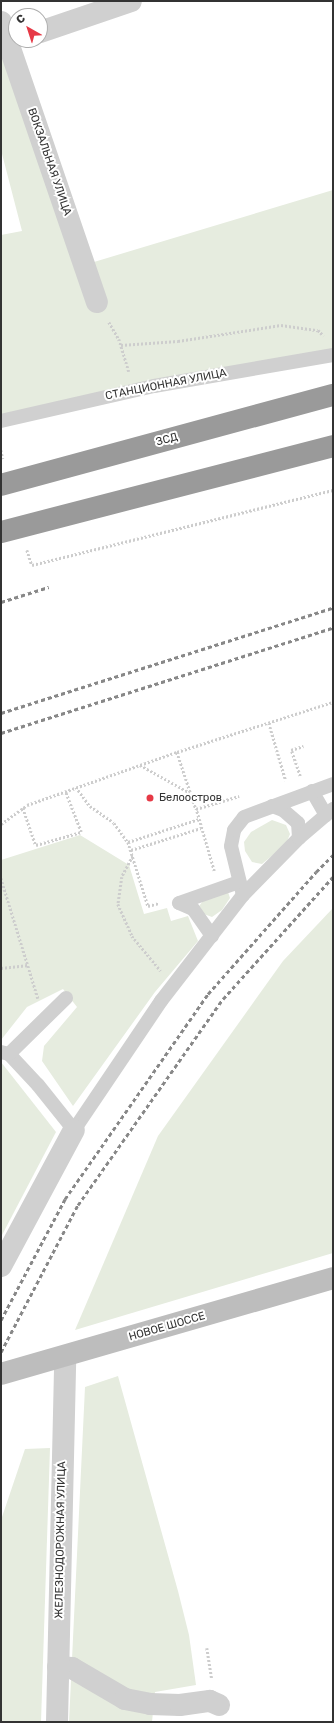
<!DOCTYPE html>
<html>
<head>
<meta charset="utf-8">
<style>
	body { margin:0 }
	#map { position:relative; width:334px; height:1723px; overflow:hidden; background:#fff; font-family:Rubik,sans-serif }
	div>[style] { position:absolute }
	.green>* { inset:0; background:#e6ecdf }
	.path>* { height:2.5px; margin-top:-1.25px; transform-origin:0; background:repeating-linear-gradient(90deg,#cdcdcd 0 2px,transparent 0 4px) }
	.lane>* { height:14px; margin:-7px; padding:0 7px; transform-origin:7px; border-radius:7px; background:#d0d0d0 }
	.street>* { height:22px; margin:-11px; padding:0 11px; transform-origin:11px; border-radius:11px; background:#d0d0d0 }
	.secondary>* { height:22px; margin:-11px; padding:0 11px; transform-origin:11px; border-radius:11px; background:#bdbdbd }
	.highway>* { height:22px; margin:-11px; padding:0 11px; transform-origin:11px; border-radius:11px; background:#9a9a9a }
	.rail>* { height:3px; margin-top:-1.5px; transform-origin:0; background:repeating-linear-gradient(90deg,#888 0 4px,transparent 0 7px) }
	.dots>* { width:11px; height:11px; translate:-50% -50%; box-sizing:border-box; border:2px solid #fff; border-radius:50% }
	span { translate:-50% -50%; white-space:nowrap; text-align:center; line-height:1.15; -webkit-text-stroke:4px #fff; paint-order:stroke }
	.street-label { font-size:11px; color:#333 }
	.poi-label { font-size:11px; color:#333 }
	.left { translate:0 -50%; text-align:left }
	.frame { position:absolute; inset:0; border:2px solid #333; pointer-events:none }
	.north { position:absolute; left:8px; top:8px; width:40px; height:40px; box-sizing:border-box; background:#fff; border:1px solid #adadad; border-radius:50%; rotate:321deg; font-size:11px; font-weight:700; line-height:16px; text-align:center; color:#333 }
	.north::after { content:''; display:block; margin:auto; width:14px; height:18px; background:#e63946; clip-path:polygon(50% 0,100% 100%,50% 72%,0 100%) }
</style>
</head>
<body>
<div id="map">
	<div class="green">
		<i style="clip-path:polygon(1px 45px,84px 265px,333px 190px,333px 348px,318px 359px,1px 421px,1px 235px,22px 231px,1px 150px)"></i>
		<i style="clip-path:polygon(272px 820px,286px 825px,290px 834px,286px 844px,262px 864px,252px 862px,245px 851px,244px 842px,251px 832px)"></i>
		<i style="clip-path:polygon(80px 835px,129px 865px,144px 914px,167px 908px,171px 921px,188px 916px,198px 941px,155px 992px,73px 1106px,42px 1061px,44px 1046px,77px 1007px,63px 989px,27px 1007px,1px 1040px,1px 860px)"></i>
		<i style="clip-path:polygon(228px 892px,230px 898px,222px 910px,212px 917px,201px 913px,199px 906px,203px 901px)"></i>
		<i style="clip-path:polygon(333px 908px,333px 1253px,75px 1330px,158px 1136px,283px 961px)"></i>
		<i style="clip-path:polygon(1px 1062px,56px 1132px,1px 1237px)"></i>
		<i style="clip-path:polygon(118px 1376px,178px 1591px,189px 1635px,196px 1685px,155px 1692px,152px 1722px,69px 1722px,85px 1387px)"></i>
		<i style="clip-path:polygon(50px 1448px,41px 1722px,1px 1722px,1px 1520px,25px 1449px)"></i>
	</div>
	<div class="path">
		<i style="left:109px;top:322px;width:20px;rotate:60deg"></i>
		<i style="left:119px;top:339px;width:34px;rotate:73deg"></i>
		<i style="left:121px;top:345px;width:57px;rotate:-4deg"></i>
		<i style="left:178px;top:341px;width:104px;rotate:-8.8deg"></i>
		<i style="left:281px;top:325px;width:37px;rotate:8deg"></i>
		<i style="left:318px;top:330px;width:8px;rotate:45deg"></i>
		<i style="left:1px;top:450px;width:9px;rotate:77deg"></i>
		<i style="left:27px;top:550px;width:16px;rotate:72deg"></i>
		<i style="left:32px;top:565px;width:310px;rotate:-14deg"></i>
		<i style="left:269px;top:723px;width:60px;rotate:73.7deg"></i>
		<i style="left:177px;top:752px;width:60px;rotate:71.6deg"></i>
		<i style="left:140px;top:765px;width:57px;rotate:29.2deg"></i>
		<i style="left:300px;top:776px;width:28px;rotate:-109deg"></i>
		<i style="left:291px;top:750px;width:13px;rotate:-18deg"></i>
		<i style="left:76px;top:787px;width:24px;rotate:54deg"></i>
		<i style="left:90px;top:806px;width:29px;rotate:35deg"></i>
		<i style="left:114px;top:823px;width:24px;rotate:54deg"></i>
		<i style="left:128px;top:842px;width:67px;rotate:72.6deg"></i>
		<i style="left:148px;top:906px;width:11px;rotate:-15deg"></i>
		<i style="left:23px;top:808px;width:39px;rotate:71deg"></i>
		<i style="left:36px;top:845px;width:47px;rotate:-16.1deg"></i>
		<i style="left:81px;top:832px;width:44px;rotate:-111.3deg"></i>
		<i style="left:1px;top:824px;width:32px;rotate:-36deg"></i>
		<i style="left:27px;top:805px;width:159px;rotate:-19.5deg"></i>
		<i style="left:177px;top:752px;width:164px;rotate:-17.8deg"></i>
		<i style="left:128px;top:842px;width:75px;rotate:-17.9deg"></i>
		<i style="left:131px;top:850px;width:73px;rotate:-17.4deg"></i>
		<i style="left:133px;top:856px;width:24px;rotate:118deg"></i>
		<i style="left:122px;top:877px;width:27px;rotate:98deg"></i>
		<i style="left:118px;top:904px;width:35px;rotate:66deg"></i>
		<i style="left:132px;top:936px;width:45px;rotate:50.4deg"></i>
		<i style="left:214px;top:871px;width:65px;rotate:-106.2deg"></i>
		<i style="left:196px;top:809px;width:45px;rotate:-16.8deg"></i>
		<i style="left:1px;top:878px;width:126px;rotate:72.9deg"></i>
		<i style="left:1px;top:968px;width:28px;rotate:-6deg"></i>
		<i style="left:207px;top:1648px;width:31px;rotate:81deg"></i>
	</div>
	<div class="lane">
		<i style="left:1px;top:421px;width:157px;rotate:-12.9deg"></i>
		<i style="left:154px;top:386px;width:182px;rotate:-9.8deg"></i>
		<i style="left:312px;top:791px;width:28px;rotate:60deg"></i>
		<i style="left:272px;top:806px;width:12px;rotate:20deg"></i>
		<i style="left:283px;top:810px;width:20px;rotate:41deg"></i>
		<i style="left:298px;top:823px;width:15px;rotate:86deg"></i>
		<i style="left:243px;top:895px;width:50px;rotate:-103.8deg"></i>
		<i style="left:231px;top:846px;width:16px;rotate:-79deg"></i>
		<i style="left:234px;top:830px;width:16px;rotate:-52deg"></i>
		<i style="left:244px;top:817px;width:95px;rotate:-20.3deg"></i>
		<i style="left:212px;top:936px;width:33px;rotate:-125deg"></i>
		<i style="left:193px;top:909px;width:15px;rotate:-157deg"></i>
		<i style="left:179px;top:903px;width:64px;rotate:-19.3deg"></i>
		<i style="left:1px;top:1052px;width:8px;rotate:14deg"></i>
		<i style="left:9px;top:1054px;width:42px;rotate:46.9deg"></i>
		<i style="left:38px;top:1085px;width:58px;rotate:51.3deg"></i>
		<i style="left:74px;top:1130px;width:156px;rotate:-56deg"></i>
		<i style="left:161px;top:1001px;width:134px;rotate:-52.3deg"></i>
		<i style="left:243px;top:895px;width:80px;rotate:-45.5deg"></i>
		<i style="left:299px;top:838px;width:45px;rotate:-40.5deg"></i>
		<i style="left:9px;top:1054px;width:80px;rotate:-44.5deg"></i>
	</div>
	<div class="street">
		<i style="left:1px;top:22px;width:296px;rotate:71.1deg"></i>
		<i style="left:40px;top:32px;width:96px;rotate:-18.8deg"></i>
		<i style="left:1px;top:1266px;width:154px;rotate:-61.8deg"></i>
		<i style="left:58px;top:1667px;width:14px;rotate:4deg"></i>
		<i style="left:72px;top:1668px;width:61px;rotate:30.3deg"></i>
		<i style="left:125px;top:1699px;width:25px;rotate:11deg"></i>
		<i style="left:150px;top:1704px;width:30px;rotate:2deg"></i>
		<i style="left:180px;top:1705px;width:30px;rotate:-8deg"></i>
		<i style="left:210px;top:1701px;width:10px;rotate:24deg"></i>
		<i style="left:57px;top:1722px;width:364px;rotate:-88.7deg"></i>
	</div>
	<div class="secondary">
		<i style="left:1px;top:1374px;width:346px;rotate:-16.1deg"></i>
	</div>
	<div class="highway">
		<i style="left:1px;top:485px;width:344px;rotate:-15.2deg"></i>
		<i style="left:1px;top:532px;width:343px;rotate:-14.5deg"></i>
	</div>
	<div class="rail">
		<i style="left:1px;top:602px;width:50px;rotate:-17.4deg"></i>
		<i style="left:1px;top:713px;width:348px;rotate:-17.6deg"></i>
		<i style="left:1px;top:733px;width:348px;rotate:-17.6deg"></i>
		<i style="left:1px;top:1320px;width:137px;rotate:-62.1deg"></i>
		<i style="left:65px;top:1199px;width:250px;rotate:-55.1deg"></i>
		<i style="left:208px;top:994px;width:163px;rotate:-48.5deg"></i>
		<i style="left:316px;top:872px;width:24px;rotate:-45deg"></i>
		<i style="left:1px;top:1352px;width:166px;rotate:-62.4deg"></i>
		<i style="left:78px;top:1205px;width:252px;rotate:-54.9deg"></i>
		<i style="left:223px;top:999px;width:164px;rotate:-48deg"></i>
	</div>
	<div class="dots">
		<i style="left:150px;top:798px;background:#e63946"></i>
	</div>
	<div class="street-label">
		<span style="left:49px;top:162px;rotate:71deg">ВОКЗАЛЬНАЯ УЛИЦА</span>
		<span style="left:166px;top:385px;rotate:-11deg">СТАНЦИОННАЯ УЛИЦА</span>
		<span style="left:167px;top:440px;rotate:-15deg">ЗСД</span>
		<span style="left:167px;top:1327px;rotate:-16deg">НОВОЕ ШОССЕ</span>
		<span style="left:61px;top:1540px;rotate:-89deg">ЖЕЛЕЗНОДОРОЖНАЯ УЛИЦА</span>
	</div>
	<div class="poi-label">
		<span class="left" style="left:159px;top:798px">Белоостров</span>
	</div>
	<div class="frame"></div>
	<div class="north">С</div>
</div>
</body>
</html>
